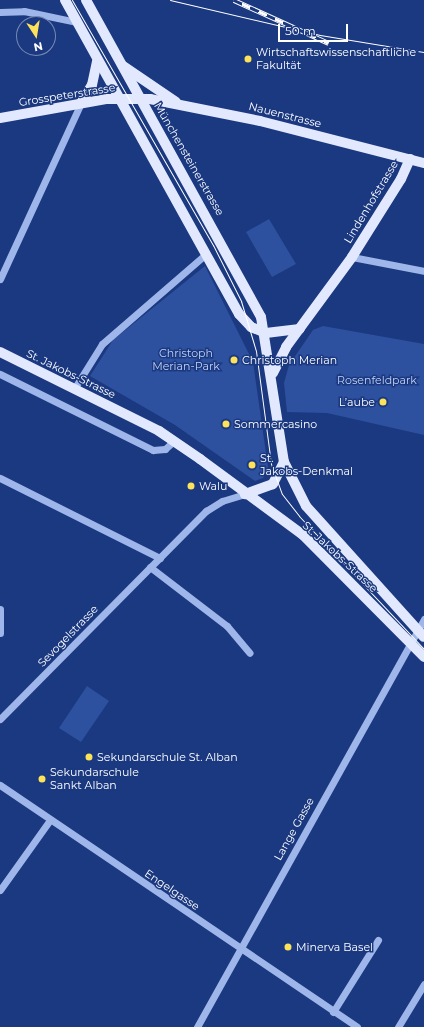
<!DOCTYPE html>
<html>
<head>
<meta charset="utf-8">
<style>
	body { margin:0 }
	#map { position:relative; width:424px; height:1027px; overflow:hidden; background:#1b3980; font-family:Montserrat,sans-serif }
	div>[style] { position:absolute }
	.green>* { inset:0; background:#2d509f }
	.minor>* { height:7px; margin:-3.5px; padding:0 3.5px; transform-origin:3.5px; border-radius:3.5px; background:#9eb6ea }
	.major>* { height:10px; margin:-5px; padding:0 5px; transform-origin:5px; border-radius:5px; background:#e2e9fe }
	.tram>* { height:1px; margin:-0.5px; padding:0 0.5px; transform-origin:0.5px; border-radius:0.5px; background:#fff }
	.rail>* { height:4.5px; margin-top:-2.25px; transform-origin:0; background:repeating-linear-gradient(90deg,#1b3980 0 9px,#fff 0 18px); box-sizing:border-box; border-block:1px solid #fff }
	.dots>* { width:11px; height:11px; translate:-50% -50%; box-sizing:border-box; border:2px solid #1b3980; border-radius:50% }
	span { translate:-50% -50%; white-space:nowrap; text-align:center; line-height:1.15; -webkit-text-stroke:3px #1b3980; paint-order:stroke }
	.poi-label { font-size:11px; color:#fff }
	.left { translate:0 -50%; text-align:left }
	.right { translate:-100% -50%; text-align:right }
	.street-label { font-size:11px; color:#fff }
	.park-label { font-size:11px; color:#c2d3f7 }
	.north { position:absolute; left:16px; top:16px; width:40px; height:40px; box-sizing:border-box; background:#1b3980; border:1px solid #7688b3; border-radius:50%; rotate:168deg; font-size:11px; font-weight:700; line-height:16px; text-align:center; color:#fff }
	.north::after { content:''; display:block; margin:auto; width:14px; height:18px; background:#fce35a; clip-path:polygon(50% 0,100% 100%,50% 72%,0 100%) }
	.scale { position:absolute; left:278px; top:24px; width:70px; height:18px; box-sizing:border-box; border:2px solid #fff; border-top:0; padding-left:5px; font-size:12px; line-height:14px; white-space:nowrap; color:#fff; -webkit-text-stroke:3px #1b3980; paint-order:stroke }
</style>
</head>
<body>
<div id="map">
	<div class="green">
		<i style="clip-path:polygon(269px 219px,296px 264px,272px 277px,246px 232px)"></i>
		<i style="clip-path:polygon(205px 266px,253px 362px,268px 467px,263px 478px,255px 481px,175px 425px,90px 376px,113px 340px)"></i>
		<i style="clip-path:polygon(323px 326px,424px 344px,424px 435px,327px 413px,287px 412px,284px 383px,289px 365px,313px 330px)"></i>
		<i style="clip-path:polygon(87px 686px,109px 701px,81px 742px,59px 728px)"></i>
	</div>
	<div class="minor">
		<i style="left:0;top:12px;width:24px;rotate:-2deg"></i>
		<i style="left:24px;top:11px;width:53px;rotate:11.9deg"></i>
		<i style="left:352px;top:257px;width:73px;rotate:11deg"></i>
		<i style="left:0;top:279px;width:194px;rotate:-65.3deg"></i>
		<i style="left:0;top:374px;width:171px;rotate:26.4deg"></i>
		<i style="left:153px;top:450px;width:12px;rotate:-5deg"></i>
		<i style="left:165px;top:449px;width:12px;rotate:-42deg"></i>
		<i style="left:74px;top:389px;width:53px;rotate:-58.1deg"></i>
		<i style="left:102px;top:344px;width:138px;rotate:-40.9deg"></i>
		<i style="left:0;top:478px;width:179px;rotate:26.6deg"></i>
		<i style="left:150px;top:567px;width:97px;rotate:37.5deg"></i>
		<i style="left:227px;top:626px;width:35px;rotate:50deg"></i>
		<i style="left:0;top:609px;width:24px;rotate:90deg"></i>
		<i style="left:0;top:719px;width:293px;rotate:-45.3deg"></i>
		<i style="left:206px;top:511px;width:19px;rotate:-32deg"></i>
		<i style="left:222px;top:501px;width:24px;rotate:-17deg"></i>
		<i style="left:0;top:785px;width:431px;rotate:34.1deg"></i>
		<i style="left:0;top:890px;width:86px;rotate:-54.5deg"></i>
		<i style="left:333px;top:1012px;width:85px;rotate:-58deg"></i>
		<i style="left:197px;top:1027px;width:467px;rotate:-60.9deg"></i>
		<i style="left:398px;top:1027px;width:50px;rotate:-58.8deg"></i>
	</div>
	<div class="major">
		<i style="left:65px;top:0;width:359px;rotate:61deg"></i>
		<i style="left:239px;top:314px;width:18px;rotate:47deg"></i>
		<i style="left:251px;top:327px;width:16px;rotate:22deg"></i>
		<i style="left:266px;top:333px;width:34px;rotate:-7deg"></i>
		<i style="left:86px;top:0;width:362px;rotate:61.1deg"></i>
		<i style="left:261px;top:317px;width:147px;rotate:81deg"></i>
		<i style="left:284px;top:462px;width:25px;rotate:117deg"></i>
		<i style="left:273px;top:484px;width:30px;rotate:160deg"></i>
		<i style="left:123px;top:66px;width:64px;rotate:34.2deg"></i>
		<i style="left:81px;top:103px;width:21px;rotate:-59deg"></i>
		<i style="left:92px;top:85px;width:24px;rotate:-78deg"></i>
		<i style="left:0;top:118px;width:109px;rotate:-10.1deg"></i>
		<i style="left:107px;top:99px;width:43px"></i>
		<i style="left:150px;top:99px;width:112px;rotate:11.3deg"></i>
		<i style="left:260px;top:121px;width:169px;rotate:14.4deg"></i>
		<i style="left:0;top:352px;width:178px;rotate:26.4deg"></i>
		<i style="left:159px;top:431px;width:50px;rotate:34.3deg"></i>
		<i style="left:200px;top:459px;width:128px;rotate:36.4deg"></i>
		<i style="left:303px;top:535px;width:172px;rotate:45.2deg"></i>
		<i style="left:273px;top:373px;width:29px;rotate:-63deg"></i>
		<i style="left:286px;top:347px;width:112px;rotate:-53.7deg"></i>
		<i style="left:352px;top:257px;width:92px;rotate:-57.9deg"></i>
		<i style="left:401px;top:179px;width:22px;rotate:-66deg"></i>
		<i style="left:284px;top:462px;width:49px;rotate:63.4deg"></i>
		<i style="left:306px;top:506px;width:176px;rotate:48deg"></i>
	</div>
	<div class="tram">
		<i style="left:72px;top:0;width:283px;rotate:60.1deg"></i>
		<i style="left:213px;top:245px;width:63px;rotate:63.4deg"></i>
		<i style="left:241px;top:301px;width:52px;rotate:73.3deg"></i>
		<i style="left:256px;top:351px;width:114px;rotate:82.4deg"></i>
		<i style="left:271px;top:464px;width:32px;rotate:70deg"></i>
		<i style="left:282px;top:494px;width:28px;rotate:52deg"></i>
		<i style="left:299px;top:516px;width:183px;rotate:46.8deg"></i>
		<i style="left:170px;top:0;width:154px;rotate:13.1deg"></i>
		<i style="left:320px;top:35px;width:105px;rotate:9.3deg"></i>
	</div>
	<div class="rail">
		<i style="left:234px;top:0;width:104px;rotate:24.4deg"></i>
	</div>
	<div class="dots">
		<i style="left:248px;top:59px;background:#fce35a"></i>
		<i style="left:234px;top:360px;background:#fce35a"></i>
		<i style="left:383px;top:402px;background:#fce35a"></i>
		<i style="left:226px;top:424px;background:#fce35a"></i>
		<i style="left:252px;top:465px;background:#fce35a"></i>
		<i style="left:191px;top:486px;background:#fce35a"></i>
		<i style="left:89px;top:757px;background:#fce35a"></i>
		<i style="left:42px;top:779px;background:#fce35a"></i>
		<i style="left:288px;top:947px;background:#fce35a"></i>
	</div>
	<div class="poi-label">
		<span class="left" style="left:256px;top:59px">Wirtschaftswissenschaftliche<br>Fakultät</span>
		<span class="left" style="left:242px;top:360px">Christoph Merian</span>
		<span class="right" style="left:375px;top:402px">L’aube</span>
		<span class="left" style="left:234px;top:424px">Sommercasino</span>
		<span class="left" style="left:260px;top:465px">St.<br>Jakobs-Denkmal</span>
		<span class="left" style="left:199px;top:486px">Walu</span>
		<span class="left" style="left:97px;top:757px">Sekundarschule St. Alban</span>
		<span class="left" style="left:50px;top:779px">Sekundarschule<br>Sankt Alban</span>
		<span class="left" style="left:296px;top:947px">Minerva Basel</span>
	</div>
	<div class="street-label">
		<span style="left:67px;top:95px;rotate:-9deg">Grosspeterstrasse</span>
		<span style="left:285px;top:115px;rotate:14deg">Nauenstrasse</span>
		<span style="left:189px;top:159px;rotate:60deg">Münchensteinerstrasse</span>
		<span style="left:371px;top:202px;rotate:-59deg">Lindenhofstrasse</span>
		<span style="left:71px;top:374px;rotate:26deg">St. Jakobs-Strasse</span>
		<span style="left:340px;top:557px;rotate:43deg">St. Jakobs-Strasse</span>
		<span style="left:68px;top:636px;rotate:-46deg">Sevogelstrasse</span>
		<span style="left:294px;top:829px;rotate:-61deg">Lange Gasse</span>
		<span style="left:172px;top:890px;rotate:34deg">Engelgasse</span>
	</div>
	<div class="park-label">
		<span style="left:186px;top:360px">Christoph<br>Merian-Park</span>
		<span style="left:377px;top:380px">Rosenfeldpark</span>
	</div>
	<div class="north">N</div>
	<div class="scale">50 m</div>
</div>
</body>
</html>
